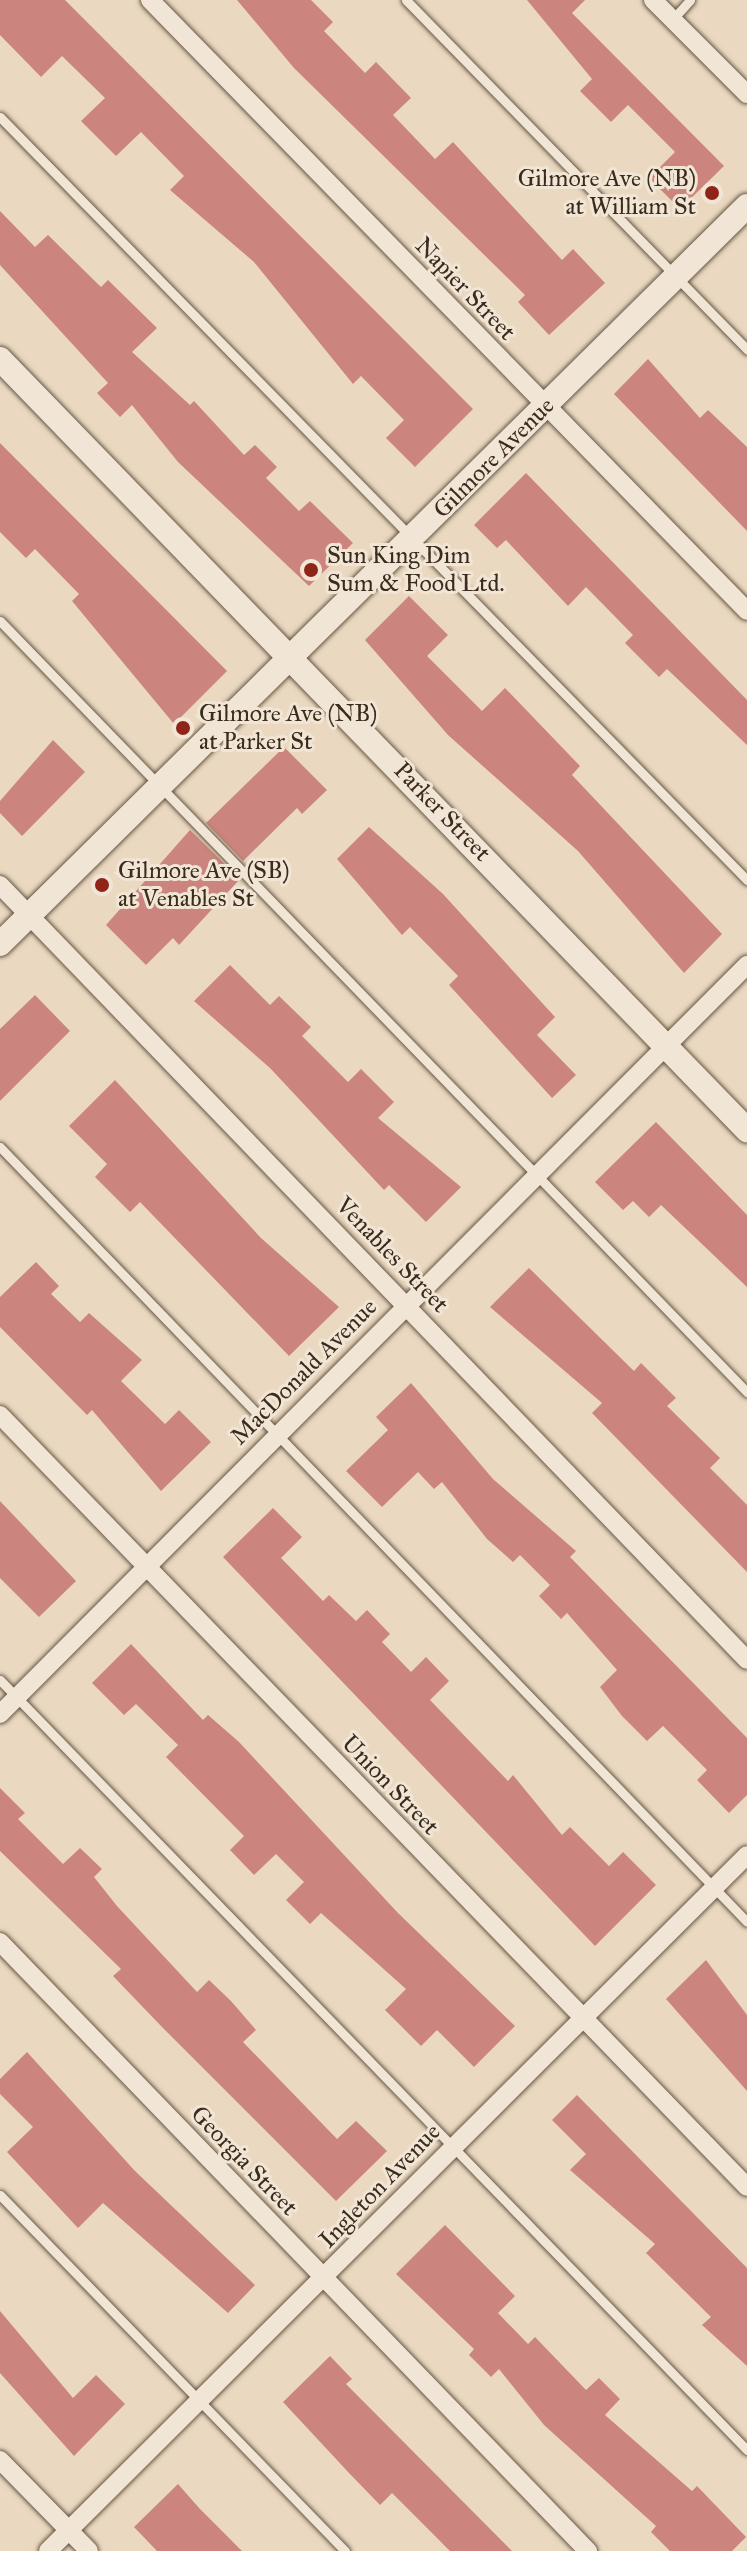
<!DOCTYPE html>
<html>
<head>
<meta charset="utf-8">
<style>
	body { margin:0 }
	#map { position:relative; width:747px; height:2551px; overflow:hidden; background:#ead9c0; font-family:"IM FELL Great Primer",serif }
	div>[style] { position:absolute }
	.building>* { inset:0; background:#cc857e }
	.roads { filter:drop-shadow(0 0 2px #675645) drop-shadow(0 0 2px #675645) }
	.service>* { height:9px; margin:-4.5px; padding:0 4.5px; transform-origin:4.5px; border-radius:4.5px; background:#f1e6d6 }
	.minor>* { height:18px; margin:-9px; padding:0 9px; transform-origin:9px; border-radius:9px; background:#f1e6d6 }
	.tertiary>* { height:24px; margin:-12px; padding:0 12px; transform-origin:12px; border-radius:12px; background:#f1e6d6 }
	.dots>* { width:22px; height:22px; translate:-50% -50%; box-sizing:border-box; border:4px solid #f1e6d6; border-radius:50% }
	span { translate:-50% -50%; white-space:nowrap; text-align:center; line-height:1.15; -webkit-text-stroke:6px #f1e6d6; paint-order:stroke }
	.poi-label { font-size:24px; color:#3b2b1c }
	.right { translate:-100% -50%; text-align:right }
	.left { translate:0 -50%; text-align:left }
	.street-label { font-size:24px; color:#3b2b1c }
</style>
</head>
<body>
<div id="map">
	<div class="building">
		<i style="clip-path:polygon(0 0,65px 0,473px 409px,415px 467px,386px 438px,404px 420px,361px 376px,353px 384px,254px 262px,170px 190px,184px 176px,141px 132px,116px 156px,81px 121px,105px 98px,62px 56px,41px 77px,0 35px)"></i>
		<i style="clip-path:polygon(237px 0,311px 0,333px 22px,324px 31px,365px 73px,376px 62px,411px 98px,393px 115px,435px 159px,453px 142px,562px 260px,573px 249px,605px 283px,549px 335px,518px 302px,525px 295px,294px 68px)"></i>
		<i style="clip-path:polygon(527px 0,585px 0,572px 13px,724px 166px,680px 209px,649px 178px,675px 152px,628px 105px,611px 122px,580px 91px,592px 79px)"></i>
		<i style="clip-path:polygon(0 211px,35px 247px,48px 235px,101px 287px,108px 280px,157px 328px,132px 352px,190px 405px,194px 401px,244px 455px,255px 445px,277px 467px,266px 478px,299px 511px,310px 501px,353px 543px,309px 586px,178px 462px,132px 405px,120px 417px,97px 393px,108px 383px,0 265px)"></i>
		<i style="clip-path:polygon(648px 359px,700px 418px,708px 410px,747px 447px,747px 531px,614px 394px)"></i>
		<i style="clip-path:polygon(0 443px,227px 671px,174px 724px,72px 601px,79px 594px,35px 549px,26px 558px,0 532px)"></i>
		<i style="clip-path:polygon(526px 473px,747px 700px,747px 745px,667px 669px,659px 677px,625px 643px,633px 635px,586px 587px,568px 606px,506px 540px,497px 548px,474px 525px)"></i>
		<i style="clip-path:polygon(409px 596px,448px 635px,427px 656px,482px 711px,505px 688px,580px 766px,572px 775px,722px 934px,684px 973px,578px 851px,448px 735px,365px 640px)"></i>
		<i style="clip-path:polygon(53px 740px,85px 772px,22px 836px,0 813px,0 801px)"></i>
		<i style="clip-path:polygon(284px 747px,327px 790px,302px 814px,297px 808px,243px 861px,206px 823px)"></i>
		<i style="clip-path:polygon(369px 827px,443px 894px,555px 1017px,537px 1035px,576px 1075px,552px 1098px,449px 985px,458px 976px,410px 927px,402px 935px,337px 859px)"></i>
		<i style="clip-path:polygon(190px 830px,240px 879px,179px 945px,173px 938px,146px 965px,106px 925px)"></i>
		<i style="clip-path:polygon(230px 965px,270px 1005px,279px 996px,311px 1027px,302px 1036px,348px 1082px,361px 1069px,394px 1102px,378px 1118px,461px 1187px,426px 1222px,389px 1185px,384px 1190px,270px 1068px,194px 1001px)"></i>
		<i style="clip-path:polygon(35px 995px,70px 1031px,0 1101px,0 1029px)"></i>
		<i style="clip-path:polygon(115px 1080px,261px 1238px,339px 1307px,289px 1356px,140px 1202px,130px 1212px,95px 1177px,107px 1164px,69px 1126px)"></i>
		<i style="clip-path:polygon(656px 1122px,747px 1215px,747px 1287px,661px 1205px,649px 1217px,633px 1201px,623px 1210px,595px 1182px)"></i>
		<i style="clip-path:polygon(36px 1262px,59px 1286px,51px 1294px,80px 1322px,89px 1313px,142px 1360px,121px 1381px,165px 1424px,179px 1410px,211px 1442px,161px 1491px,92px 1410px,87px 1415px,0 1327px,0 1297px)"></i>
		<i style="clip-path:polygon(529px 1268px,634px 1371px,641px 1363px,676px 1398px,667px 1406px,720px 1458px,710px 1468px,747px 1505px,747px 1572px,592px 1413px,602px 1403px,490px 1307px)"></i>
		<i style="clip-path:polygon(411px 1383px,493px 1479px,576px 1551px,570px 1557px,747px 1738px,747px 1795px,729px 1813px,697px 1780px,707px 1770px,663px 1726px,647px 1741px,622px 1716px,600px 1687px,617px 1670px,567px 1613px,561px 1619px,539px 1596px,550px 1585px,520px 1555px,513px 1562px,487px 1539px,442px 1482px,434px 1489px,418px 1472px,382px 1507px,346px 1471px,388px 1430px,376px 1417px)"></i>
		<i style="clip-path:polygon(0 1501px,76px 1581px,39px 1617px,0 1578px)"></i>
		<i style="clip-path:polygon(273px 1508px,302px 1537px,281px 1558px,323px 1601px,329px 1595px,356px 1621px,367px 1610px,390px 1634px,382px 1642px,411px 1672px,426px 1657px,449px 1681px,430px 1700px,508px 1781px,513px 1775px,562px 1835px,570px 1827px,609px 1866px,623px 1852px,656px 1885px,595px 1946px,223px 1557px)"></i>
		<i style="clip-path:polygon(131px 1644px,203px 1720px,208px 1715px,239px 1742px,398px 1913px,515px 2026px,474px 2067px,437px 2030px,421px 2046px,385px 2010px,406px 1989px,321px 1913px,310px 1924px,286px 1900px,304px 1882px,276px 1854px,254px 1875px,230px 1850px,244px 1836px,166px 1757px,178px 1745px,136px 1704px,124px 1715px,92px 1683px)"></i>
		<i style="clip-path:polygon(0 1788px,25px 1813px,18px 1819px,63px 1864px,80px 1848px,102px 1869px,94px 1877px,117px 1906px,197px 1992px,209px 1980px,231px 2001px,256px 2030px,243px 2042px,337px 2139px,356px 2121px,387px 2151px,336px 2201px,162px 2027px,113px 1976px,121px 1969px,0 1851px)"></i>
		<i style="clip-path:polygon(706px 1960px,747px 2015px,747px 2091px,666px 1999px)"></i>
		<i style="clip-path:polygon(27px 2052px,135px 2171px,255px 2285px,228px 2313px,103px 2203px,78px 2228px,7px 2152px,33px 2127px,0 2094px,0 2079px)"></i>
		<i style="clip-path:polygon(577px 2095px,747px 2268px,747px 2366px,702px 2325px,711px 2317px,646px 2253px,655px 2244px,570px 2170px,586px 2154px,552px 2120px)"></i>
		<i style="clip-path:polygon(445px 2225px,515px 2296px,498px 2313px,528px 2344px,535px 2337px,586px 2390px,599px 2378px,620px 2399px,605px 2415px,692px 2491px,697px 2486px,746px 2537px,732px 2551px,670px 2551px,651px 2532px,656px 2526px,544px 2425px,499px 2369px,491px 2377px,469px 2355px,474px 2349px,396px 2274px)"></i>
		<i style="clip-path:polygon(0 2311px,73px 2398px,96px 2375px,125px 2404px,74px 2456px,0 2373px)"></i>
		<i style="clip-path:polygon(330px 2356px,352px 2379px,346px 2384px,512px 2551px,450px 2551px,392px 2493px,380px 2505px,349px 2473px,283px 2402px)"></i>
		<i style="clip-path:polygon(178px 2484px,200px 2509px,242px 2551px,157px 2551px,134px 2527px)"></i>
	</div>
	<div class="roads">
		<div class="service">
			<i style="left:406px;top:0;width:489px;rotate:45.7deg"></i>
			<i style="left:672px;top:20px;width:27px;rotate:-48deg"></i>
			<i style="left:0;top:117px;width:1068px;rotate:45.61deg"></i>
			<i style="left:0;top:621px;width:1074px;rotate:45.91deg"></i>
			<i style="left:0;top:1147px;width:1076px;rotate:46.05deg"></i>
			<i style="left:0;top:1680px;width:1073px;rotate:45.87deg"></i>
			<i style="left:0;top:2195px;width:496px;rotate:45.9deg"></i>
		</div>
		<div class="minor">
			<i style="left:150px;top:0;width:854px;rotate:45.66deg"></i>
			<i style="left:653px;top:0;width:133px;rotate:45deg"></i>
			<i style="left:0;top:885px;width:1076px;rotate:46.05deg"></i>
			<i style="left:0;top:1415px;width:1074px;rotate:45.94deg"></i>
			<i style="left:0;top:1714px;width:1058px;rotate:-45.08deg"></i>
			<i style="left:0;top:1942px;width:847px;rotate:46.01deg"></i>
			<i style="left:0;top:2460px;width:127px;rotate:45.6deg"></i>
			<i style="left:48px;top:2551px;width:986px;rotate:-44.88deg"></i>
		</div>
		<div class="tertiary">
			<i style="left:0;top:359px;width:1074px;rotate:45.91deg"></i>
			<i style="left:0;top:944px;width:1050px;rotate:-44.65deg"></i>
		</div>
	</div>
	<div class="dots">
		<i style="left:712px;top:193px;background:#8f2418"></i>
		<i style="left:311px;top:570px;background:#8f2418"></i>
		<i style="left:183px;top:728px;background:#8f2418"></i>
		<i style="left:102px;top:885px;background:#8f2418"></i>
	</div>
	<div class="poi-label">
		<span class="right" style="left:696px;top:193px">Gilmore Ave (NB)<br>at William St</span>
		<span class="left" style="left:327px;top:570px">Sun King Dim<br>Sum &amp; Food Ltd.</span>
		<span class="left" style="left:199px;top:728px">Gilmore Ave (NB)<br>at Parker St</span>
		<span class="left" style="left:118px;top:885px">Gilmore Ave (SB)<br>at Venables St</span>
	</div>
	<div class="street-label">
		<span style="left:465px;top:289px;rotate:46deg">Napier Street</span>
		<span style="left:494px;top:458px;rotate:-45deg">Gilmore Avenue</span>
		<span style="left:442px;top:812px;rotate:46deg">Parker Street</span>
		<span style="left:392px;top:1255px;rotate:46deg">Venables Street</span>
		<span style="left:304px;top:1372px;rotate:-45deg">MacDonald Avenue</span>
		<span style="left:390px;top:1785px;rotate:46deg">Union Street</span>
		<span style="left:244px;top:2161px;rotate:46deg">Georgia Street</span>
		<span style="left:380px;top:2186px;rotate:-46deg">Ingleton Avenue</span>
	</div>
</div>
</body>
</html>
